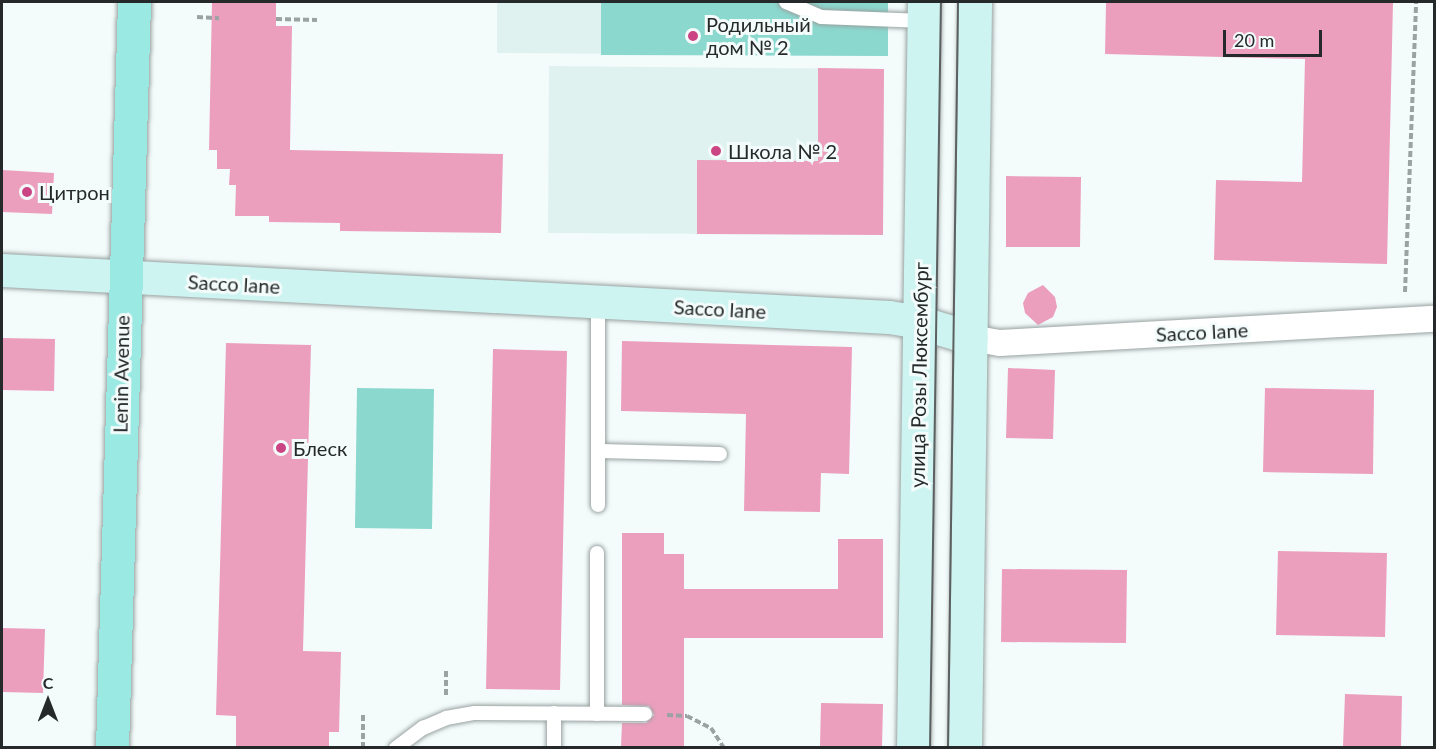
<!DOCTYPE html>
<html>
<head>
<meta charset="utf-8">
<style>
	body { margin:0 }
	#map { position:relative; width:1436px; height:749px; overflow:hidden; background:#f3fcfb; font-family:Lato,sans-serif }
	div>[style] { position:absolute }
	.built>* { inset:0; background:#dff2f0 }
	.green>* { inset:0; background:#8bd8cf }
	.building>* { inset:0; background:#ec9fbc }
	.path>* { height:4px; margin-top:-2px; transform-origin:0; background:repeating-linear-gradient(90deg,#9ba2a1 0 6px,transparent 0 9px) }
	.roads { filter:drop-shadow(0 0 2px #99a2a1) drop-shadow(0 0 2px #99a2a1) }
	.lane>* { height:14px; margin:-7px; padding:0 7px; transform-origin:7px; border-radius:7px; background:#fff }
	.street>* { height:26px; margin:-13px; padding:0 13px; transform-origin:13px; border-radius:13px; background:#fff }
	.secondary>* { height:33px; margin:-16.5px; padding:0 16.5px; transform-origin:16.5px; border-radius:16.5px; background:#cdf4f1 }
	.primary>* { height:33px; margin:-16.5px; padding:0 16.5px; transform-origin:16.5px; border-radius:16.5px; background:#9ae9e2 }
	.tram>* { height:1.5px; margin:-0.75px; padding:0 0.75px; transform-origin:0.75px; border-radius:0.75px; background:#5c6060 }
	.dots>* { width:16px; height:16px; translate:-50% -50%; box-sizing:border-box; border:3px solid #f3fcfb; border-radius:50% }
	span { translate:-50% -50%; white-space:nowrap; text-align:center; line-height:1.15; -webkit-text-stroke:6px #f3fcfb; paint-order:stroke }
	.poi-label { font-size:20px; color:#262929 }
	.left { translate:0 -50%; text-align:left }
	.street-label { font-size:20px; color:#262929 }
	.frame { position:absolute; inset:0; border:3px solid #262929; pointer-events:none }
	.north { position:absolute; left:18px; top:671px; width:60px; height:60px; -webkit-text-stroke:4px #f3fcfb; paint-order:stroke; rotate:0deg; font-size:16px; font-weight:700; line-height:24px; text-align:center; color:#262929 }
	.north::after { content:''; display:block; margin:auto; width:21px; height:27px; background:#262929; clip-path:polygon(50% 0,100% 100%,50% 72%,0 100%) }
	.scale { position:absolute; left:1223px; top:30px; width:99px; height:27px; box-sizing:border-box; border:3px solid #262929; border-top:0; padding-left:8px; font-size:18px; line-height:21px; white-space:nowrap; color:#262929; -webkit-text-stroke:4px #f3fcfb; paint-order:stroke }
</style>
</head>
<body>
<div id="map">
	<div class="built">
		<i style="clip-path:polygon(497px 2px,888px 2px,888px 56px,497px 53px)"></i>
		<i style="clip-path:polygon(549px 66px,884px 69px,883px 235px,548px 233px)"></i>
	</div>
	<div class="green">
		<i style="clip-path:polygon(601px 2px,888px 2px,888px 56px,601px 55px)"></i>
		<i style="clip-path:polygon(357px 388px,434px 389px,432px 529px,355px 528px)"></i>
	</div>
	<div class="building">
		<i style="clip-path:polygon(212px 2px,276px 2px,276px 26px,292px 26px,290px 150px,503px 154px,501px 233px,340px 231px,340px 223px,269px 222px,269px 216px,235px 216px,236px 185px,229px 185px,230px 169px,217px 169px,217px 150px,209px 150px)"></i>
		<i style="clip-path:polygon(1106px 2px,1393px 2px,1387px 264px,1214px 260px,1216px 180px,1302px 182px,1305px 59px,1105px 54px)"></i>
		<i style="clip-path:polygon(818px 68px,884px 69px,883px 235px,697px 234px,697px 160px,818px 161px)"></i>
		<i style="clip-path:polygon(2px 170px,54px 173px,52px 214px,2px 212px)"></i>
		<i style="clip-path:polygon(1006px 176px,1081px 177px,1080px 247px,1006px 247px)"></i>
		<i style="clip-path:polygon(1043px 285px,1055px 297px,1057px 307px,1053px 317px,1038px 325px,1025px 313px,1023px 303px,1028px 293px)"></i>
		<i style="clip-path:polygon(2px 338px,55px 339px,54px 391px,2px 390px)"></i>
		<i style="clip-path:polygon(622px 341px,852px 347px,849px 474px,821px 473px,820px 512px,744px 511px,746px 414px,621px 411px)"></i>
		<i style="clip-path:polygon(226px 343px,311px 345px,303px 651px,341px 652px,339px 732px,329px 732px,329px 747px,236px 747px,236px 716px,216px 715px)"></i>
		<i style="clip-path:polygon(493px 349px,567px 351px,560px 690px,486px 689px)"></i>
		<i style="clip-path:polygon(1008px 368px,1055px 370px,1053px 439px,1006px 438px)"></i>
		<i style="clip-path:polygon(1265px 388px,1374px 390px,1373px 474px,1263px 472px)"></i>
		<i style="clip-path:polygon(622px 533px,664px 533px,664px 554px,684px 554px,684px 589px,838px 589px,838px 539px,883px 539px,883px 638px,684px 638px,684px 747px,621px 747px,622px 723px,646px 723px,654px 715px,649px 706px,622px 705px)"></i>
		<i style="clip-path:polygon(1278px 551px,1387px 553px,1385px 637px,1276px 635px)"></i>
		<i style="clip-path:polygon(1002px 569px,1127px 570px,1126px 643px,1001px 642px)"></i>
		<i style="clip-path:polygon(2px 628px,45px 629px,43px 693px,2px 692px)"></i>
		<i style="clip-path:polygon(1345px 694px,1402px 696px,1401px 747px,1343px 747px)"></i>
		<i style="clip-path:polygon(821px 703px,883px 704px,882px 747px,820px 747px)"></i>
	</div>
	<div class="path">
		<i style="left:197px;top:17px;width:22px;rotate:3deg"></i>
		<i style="left:276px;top:19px;width:41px;rotate:1.4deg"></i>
		<i style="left:1405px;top:292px;width:290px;rotate:-87.8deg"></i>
		<i style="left:446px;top:695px;width:27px;rotate:-90deg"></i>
		<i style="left:667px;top:715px;width:20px;rotate:3deg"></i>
		<i style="left:687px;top:716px;width:27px;rotate:27deg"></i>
		<i style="left:711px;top:728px;width:24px;rotate:57deg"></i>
		<i style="left:363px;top:748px;width:36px;rotate:-90deg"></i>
	</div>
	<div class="roads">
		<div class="lane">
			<i style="left:786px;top:2px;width:38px;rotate:23deg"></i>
			<i style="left:821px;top:17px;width:103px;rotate:2.2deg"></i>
			<i style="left:598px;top:451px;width:122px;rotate:1.4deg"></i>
			<i style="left:598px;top:505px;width:202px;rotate:-90deg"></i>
			<i style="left:554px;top:713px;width:35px;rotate:90deg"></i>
			<i style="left:597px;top:714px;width:161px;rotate:-90deg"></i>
			<i style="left:396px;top:748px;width:34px;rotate:-37deg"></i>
			<i style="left:423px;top:728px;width:25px;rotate:-23deg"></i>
			<i style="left:446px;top:718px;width:29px;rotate:-10deg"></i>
			<i style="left:475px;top:713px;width:170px;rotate:0.3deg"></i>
		</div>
		<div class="street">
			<i style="left:971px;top:338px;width:29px;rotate:10deg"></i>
			<i style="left:1000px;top:343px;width:435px;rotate:-3.2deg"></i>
		</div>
		<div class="secondary">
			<i style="left:2px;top:270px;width:888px;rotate:3.03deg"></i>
			<i style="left:889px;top:317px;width:30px;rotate:9deg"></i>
			<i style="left:919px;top:322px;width:54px;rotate:17.1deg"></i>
			<i style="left:913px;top:748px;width:746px;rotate:-89.16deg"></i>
			<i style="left:965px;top:748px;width:746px;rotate:-89.23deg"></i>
		</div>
		<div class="primary">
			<i style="left:112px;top:748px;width:746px;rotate:-88.31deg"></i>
		</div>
	</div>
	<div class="tram">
		<i style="left:930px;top:748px;width:746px;rotate:-89.16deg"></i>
		<i style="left:948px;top:748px;width:746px;rotate:-89.23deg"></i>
	</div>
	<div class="dots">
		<i style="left:693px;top:36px;background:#cb4483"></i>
		<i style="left:716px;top:151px;background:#cb4483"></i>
		<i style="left:27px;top:192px;background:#cb4483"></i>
		<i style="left:281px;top:448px;background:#cb4483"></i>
	</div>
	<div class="poi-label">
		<span class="left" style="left:706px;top:36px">Родильный<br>дом № 2</span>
		<span class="left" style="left:728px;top:151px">Школа № 2</span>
		<span class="left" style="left:39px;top:192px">Цитрон</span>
		<span class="left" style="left:293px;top:448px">Блеск</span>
	</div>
	<div class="street-label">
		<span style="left:234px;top:284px;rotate:3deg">Sacco lane</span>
		<span style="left:720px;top:309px;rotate:3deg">Sacco lane</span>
		<span style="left:1202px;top:332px;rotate:-3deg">Sacco lane</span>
		<span style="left:121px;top:374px;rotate:-89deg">Lenin Avenue</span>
		<span style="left:919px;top:375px;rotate:-89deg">улица Розы Люксембург</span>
	</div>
	<div class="frame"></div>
	<div class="north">С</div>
	<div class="scale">20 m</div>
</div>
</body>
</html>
